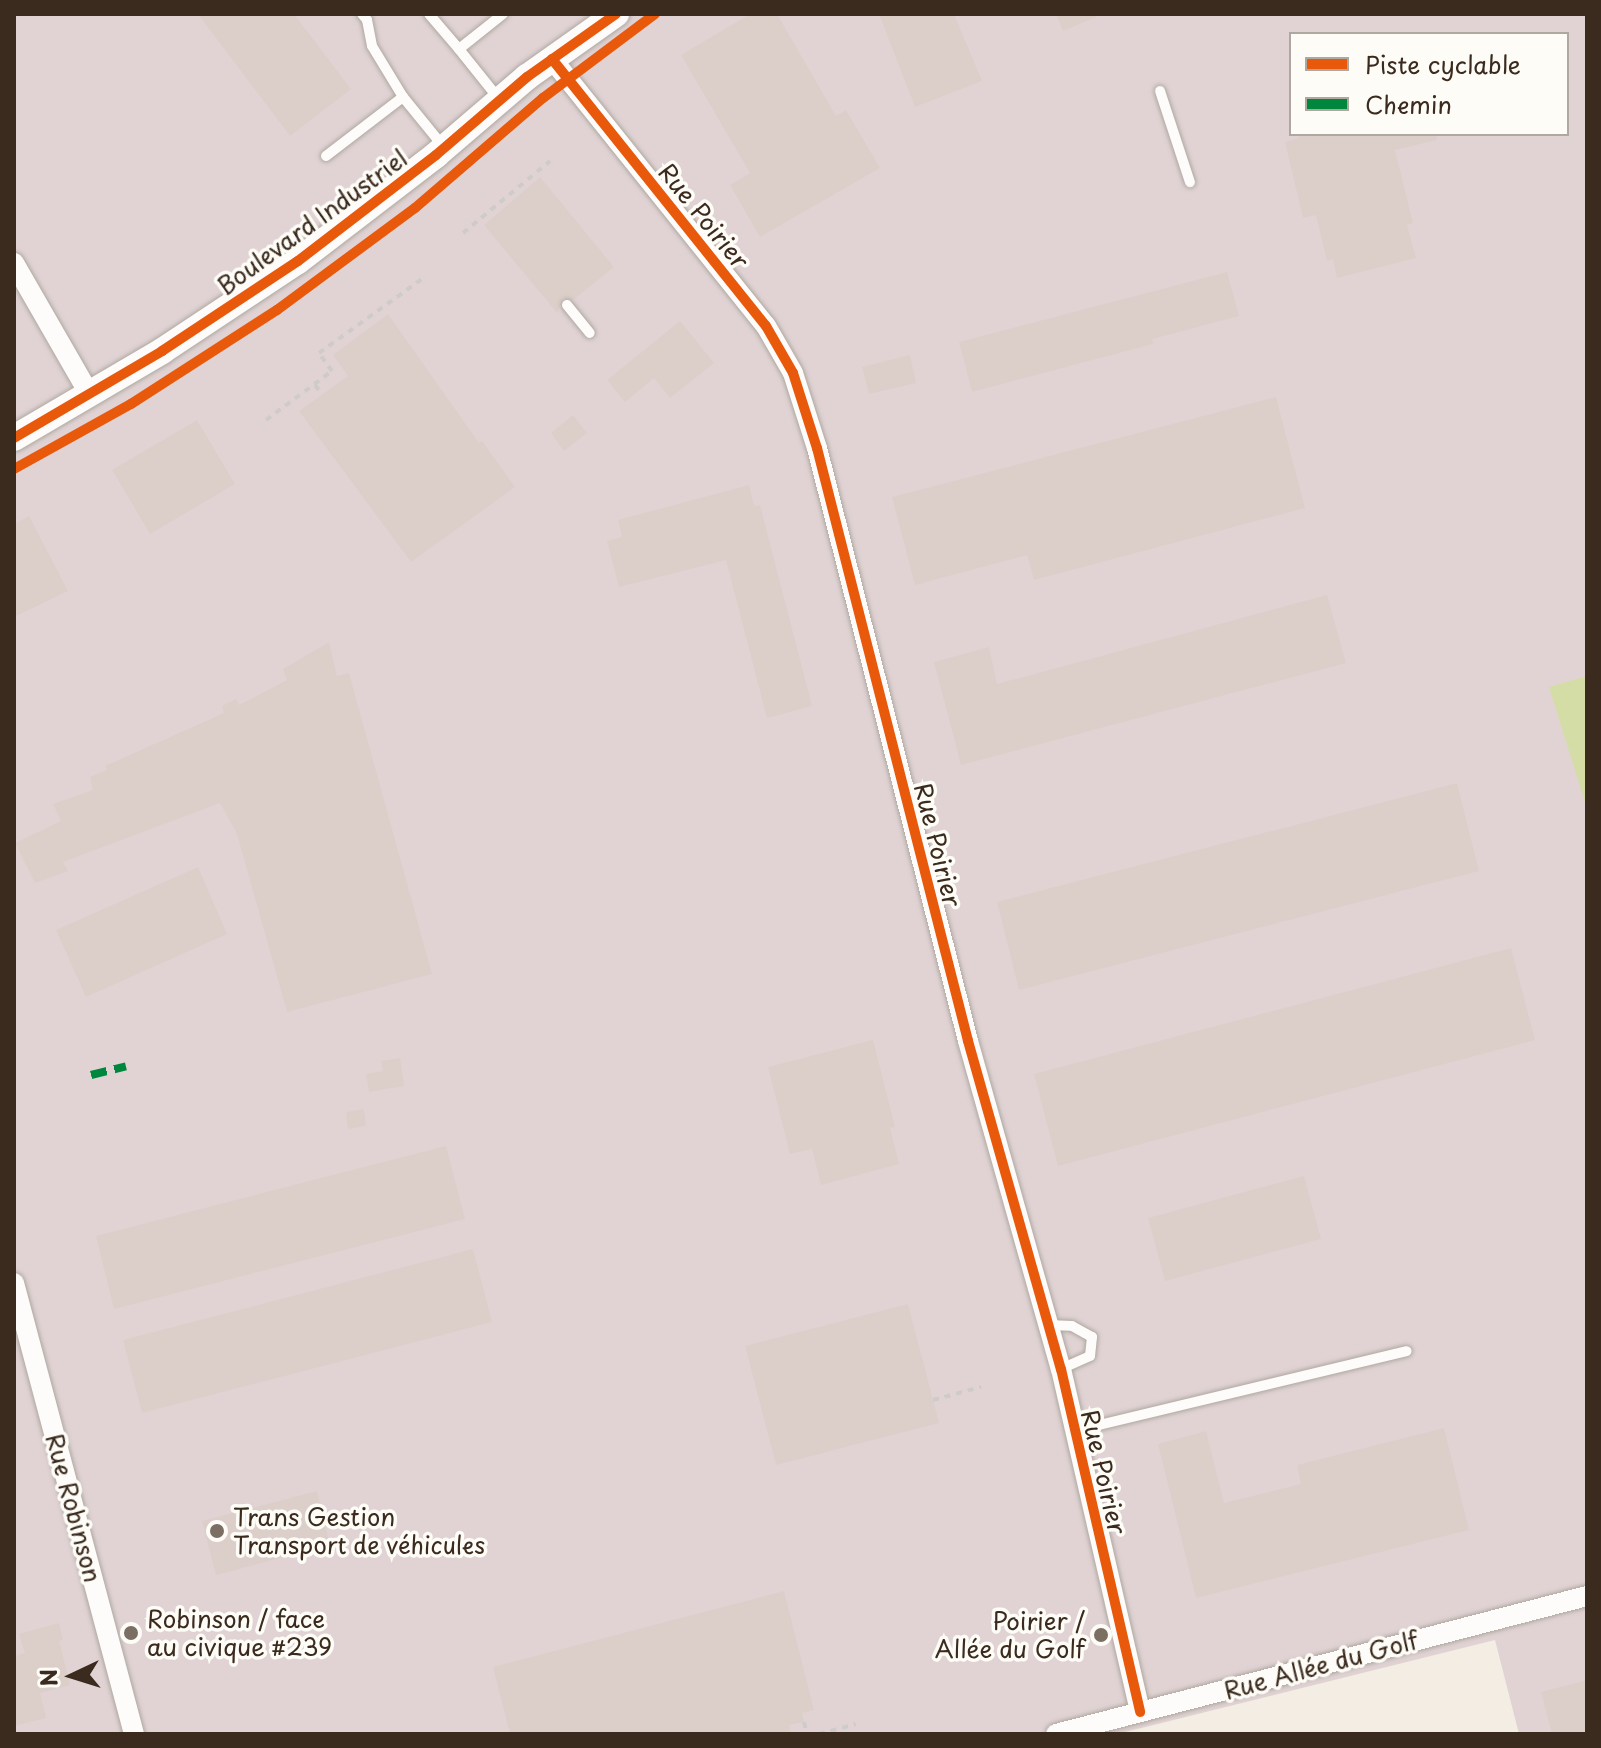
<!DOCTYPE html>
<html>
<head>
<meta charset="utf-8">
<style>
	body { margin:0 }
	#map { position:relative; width:1601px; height:1748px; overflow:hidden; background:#f3ede3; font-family:"Playpen Sans",sans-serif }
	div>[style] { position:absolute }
	.industrial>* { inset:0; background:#e1d3d4 }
	.green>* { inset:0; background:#d5dda6 }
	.building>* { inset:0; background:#dccfc9 }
	.path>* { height:4px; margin-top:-2px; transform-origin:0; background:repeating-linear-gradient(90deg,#cecbc9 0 6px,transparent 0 12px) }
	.roads { filter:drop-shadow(0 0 2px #aea8a0) drop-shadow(0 0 2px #aea8a0) }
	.service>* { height:10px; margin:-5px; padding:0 5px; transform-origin:5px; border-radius:5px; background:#fdfcfb }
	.minor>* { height:20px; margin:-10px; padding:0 10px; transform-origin:10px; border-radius:10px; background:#fdfcfb }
	.tertiary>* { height:26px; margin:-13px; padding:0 13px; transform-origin:13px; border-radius:13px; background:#fdfcfb }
	.quiet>* { height:8px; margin-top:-4px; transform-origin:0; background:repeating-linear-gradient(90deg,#00873e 0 16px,transparent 0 24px) }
	.cycleway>* { height:10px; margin:-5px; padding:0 5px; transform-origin:5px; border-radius:5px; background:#e8590c }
	.dots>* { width:22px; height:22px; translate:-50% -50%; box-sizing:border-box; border:4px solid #fdfcf7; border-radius:50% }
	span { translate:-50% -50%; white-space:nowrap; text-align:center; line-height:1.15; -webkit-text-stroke:7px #fdfcf7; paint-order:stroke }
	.street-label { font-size:24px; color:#3b2a1e }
	.poi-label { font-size:24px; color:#3b2a1e }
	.left { translate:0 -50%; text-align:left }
	.right { translate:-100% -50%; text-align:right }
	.frame { position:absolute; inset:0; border:16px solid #3b2a1e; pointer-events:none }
	.legend { position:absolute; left:1289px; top:32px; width:280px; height:104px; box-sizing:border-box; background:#fdfcf7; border:2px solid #afa8a0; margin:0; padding:10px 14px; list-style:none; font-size:24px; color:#3b2a1e }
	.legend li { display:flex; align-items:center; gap:16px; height:40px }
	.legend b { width:40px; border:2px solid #afa8a0 }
	.north { position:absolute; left:32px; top:1636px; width:80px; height:80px; -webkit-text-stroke:6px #fdfcf7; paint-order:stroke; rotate:266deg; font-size:22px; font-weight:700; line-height:32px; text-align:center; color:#3b2a1e }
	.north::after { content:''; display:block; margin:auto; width:28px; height:36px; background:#3b2a1e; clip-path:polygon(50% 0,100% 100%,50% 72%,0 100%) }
</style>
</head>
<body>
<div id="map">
	<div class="industrial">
		<i style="clip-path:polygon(evenodd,14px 14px,1587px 14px,1587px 1734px,1519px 1734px,1495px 1640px,1117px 1734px,14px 1734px,14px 14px,1291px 34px,1567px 34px,1567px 134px,1291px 134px,1291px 34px)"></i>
	</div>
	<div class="green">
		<i style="clip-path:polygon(1587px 676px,1587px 809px,1549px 687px)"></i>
	</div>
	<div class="building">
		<i style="clip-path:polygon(198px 14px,294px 14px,351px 89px,290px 136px)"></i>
		<i style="clip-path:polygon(750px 14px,777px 14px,836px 116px,846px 110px,880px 168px,760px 237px,730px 185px,750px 173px,681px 55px)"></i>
		<i style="clip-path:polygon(879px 14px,954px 14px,982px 81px,915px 107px)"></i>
		<i style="clip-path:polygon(1056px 14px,1103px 14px,1063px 31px)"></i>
		<i style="clip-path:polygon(1298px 134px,1436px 134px,1437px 140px,1395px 150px,1413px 223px,1407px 225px,1416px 258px,1337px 278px,1333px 259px,1327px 261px,1316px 215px,1303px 218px,1285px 142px,1299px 138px)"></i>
		<i style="clip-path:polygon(540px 177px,614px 267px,573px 300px,563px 298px,557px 313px,484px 225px)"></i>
		<i style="clip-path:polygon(1227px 272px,1239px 316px,1152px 339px,1153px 344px,972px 392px,959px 342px)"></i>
		<i style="clip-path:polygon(388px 314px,479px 443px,482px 441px,515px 487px,411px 562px,299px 411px,348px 376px,333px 355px)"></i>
		<i style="clip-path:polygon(680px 321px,714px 363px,670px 398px,654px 378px,625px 402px,607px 380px)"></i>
		<i style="clip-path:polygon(910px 355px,916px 383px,869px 394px,862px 367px)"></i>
		<i style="clip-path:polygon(1276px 397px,1305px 508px,1034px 580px,1027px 555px,915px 585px,892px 497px)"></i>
		<i style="clip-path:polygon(573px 415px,587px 433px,564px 451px,551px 433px)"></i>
		<i style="clip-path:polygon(197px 420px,235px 484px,150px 534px,112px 470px)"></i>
		<i style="clip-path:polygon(749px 485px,754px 506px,760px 505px,812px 706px,767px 718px,726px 560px,619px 587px,607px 541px,622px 537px,618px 520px)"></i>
		<i style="clip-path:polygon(29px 516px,68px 591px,14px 617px,14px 524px)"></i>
		<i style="clip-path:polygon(1327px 595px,1346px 663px,961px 765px,934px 662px,989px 647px,997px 684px)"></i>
		<i style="clip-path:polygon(329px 642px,337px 676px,349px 673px,432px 974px,287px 1012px,237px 834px,220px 803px,63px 862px,68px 871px,35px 883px,15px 843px,61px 821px,53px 804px,93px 790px,90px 777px,107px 770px,105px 766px,224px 713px,222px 706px,236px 699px,239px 705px,287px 680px,283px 669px)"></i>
		<i style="clip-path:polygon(1457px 783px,1479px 871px,1019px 990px,997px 902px)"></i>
		<i style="clip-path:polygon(198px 867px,227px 934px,86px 997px,56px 930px)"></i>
		<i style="clip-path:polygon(1511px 948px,1535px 1040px,1058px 1166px,1034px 1074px)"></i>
		<i style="clip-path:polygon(873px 1040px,895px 1127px,890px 1128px,899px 1164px,821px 1185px,812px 1149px,790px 1154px,768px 1067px)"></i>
		<i style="clip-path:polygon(400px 1058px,404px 1086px,369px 1092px,366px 1074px,383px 1071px,381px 1061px)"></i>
		<i style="clip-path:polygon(364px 1109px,366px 1126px,348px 1129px,346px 1112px)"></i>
		<i style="clip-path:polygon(446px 1146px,465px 1219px,114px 1309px,96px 1236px)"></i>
		<i style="clip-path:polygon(1304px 1176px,1321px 1239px,1165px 1281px,1148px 1218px)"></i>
		<i style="clip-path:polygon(473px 1249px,492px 1322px,142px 1413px,123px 1340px)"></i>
		<i style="clip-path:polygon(908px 1304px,939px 1423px,776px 1465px,745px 1346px)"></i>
		<i style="clip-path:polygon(1444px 1428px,1469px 1530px,1196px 1598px,1158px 1444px,1206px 1431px,1224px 1503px,1301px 1484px,1297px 1465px)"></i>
		<i style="clip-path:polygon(317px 1491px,330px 1545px,216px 1575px,202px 1521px)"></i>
		<i style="clip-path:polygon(784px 1591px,814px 1710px,802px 1713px,804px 1722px,789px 1725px,791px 1734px,510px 1734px,493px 1667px)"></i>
		<i style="clip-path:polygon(59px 1623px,63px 1640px,59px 1641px,70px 1685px,40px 1693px,46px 1718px,14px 1726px,14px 1656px,25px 1653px,19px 1634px)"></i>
		<i style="clip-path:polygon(1587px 1680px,1587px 1734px,1552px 1734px,1541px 1692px)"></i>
	</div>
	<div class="path">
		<i style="left:463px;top:233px;width:113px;rotate:-39.6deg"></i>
		<i style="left:315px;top:385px;width:11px;rotate:52deg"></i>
		<i style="left:266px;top:420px;width:82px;rotate:-36.6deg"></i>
		<i style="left:332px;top:371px;width:22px;rotate:-126deg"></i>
		<i style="left:319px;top:353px;width:127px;rotate:-35.7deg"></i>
		<i style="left:933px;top:1400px;width:50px;rotate:-15.2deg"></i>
		<i style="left:804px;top:1722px;width:12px;rotate:76deg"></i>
		<i style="left:819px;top:1734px;width:38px;rotate:-15deg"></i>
	</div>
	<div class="roads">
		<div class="service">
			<i style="left:362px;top:14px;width:8px;rotate:50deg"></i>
			<i style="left:367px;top:20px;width:26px;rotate:79deg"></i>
			<i style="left:372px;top:46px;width:60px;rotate:58.7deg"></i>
			<i style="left:429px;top:14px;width:46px;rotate:49.4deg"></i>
			<i style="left:1160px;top:91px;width:96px;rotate:71.8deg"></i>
			<i style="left:499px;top:99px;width:64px;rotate:-128.7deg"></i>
			<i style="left:459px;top:49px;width:56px;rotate:-38.5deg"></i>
			<i style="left:326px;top:156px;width:97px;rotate:-37.5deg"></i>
			<i style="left:403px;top:97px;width:63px;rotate:50.8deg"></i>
			<i style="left:567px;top:305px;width:36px;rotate:51deg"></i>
			<i style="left:1047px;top:1325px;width:25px;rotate:2deg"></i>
			<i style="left:1072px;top:1326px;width:23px;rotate:29deg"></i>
			<i style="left:1092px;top:1337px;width:19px;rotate:96deg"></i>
			<i style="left:1090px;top:1356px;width:32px;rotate:156deg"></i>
			<i style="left:1074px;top:1431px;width:342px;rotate:-13.5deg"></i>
		</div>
		<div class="minor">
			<i style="left:552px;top:59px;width:342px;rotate:51.3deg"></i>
			<i style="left:766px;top:326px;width:54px;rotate:60.1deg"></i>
			<i style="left:793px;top:373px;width:79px;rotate:72.3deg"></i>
			<i style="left:817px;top:448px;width:612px;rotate:75.71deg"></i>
			<i style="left:968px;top:1041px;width:341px;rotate:74.2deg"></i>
			<i style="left:1061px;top:1369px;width:352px;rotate:77deg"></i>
			<i style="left:14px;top:263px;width:152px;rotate:60.1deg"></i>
			<i style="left:14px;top:1283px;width:467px;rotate:75.1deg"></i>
			<i style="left:1056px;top:1734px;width:549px;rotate:-14.57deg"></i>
		</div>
		<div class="tertiary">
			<i style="left:14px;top:438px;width:172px;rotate:-30.4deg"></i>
			<i style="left:162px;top:351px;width:163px;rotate:-33.5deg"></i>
			<i style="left:298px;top:261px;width:174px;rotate:-37.5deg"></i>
			<i style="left:436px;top:155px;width:120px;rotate:-40.6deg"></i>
			<i style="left:527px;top:77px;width:109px;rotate:-35.3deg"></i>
		</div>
	</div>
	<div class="quiet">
		<i style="left:91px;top:1075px;width:36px;rotate:-14deg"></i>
	</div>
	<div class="cycleway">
		<i style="left:552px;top:59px;width:342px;rotate:51.3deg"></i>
		<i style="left:766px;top:326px;width:54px;rotate:60.1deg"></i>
		<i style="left:793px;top:373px;width:79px;rotate:72.3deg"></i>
		<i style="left:817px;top:448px;width:612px;rotate:75.71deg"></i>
		<i style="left:968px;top:1041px;width:341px;rotate:74.2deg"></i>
		<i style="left:1061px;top:1369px;width:352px;rotate:77deg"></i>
		<i style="left:14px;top:438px;width:172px;rotate:-30.4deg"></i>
		<i style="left:162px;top:351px;width:163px;rotate:-33.5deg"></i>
		<i style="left:298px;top:261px;width:174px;rotate:-37.5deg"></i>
		<i style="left:436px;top:155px;width:120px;rotate:-40.6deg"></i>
		<i style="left:527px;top:77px;width:109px;rotate:-35.3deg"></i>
		<i style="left:14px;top:469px;width:134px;rotate:-29.1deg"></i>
		<i style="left:131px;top:404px;width:174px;rotate:-32.8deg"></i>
		<i style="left:277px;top:310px;width:172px;rotate:-36.5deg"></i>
		<i style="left:415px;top:208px;width:169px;rotate:-40.7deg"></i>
		<i style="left:543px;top:98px;width:140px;rotate:-36.9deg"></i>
	</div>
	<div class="dots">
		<i style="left:217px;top:1531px;background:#7b6e63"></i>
		<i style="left:131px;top:1633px;background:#7b6e63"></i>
		<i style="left:1101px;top:1635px;background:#7b6e63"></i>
	</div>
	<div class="street-label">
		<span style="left:704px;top:216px;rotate:51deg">Rue Poirier</span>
		<span style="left:312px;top:222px;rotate:-36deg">Boulevard Industriel</span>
		<span style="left:938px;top:845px;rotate:76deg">Rue Poirier</span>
		<span style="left:1104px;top:1472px;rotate:77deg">Rue Poirier</span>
		<span style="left:74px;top:1508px;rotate:75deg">Rue Robinson</span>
		<span style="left:1321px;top:1665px;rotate:-15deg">Rue Allée du Golf</span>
	</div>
	<div class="poi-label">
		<span class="left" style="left:233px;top:1531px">Trans Gestion<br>Transport de véhicules</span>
		<span class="left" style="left:147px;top:1633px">Robinson / face<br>au civique #239</span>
		<span class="right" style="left:1085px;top:1635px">Poirier /<br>Allée du Golf</span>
	</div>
	<div class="frame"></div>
	<ul class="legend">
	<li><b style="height:10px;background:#e8590c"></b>Piste cyclable</li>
	<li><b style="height:10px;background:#00873e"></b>Chemin</li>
	</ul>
	<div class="north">N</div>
</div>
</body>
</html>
